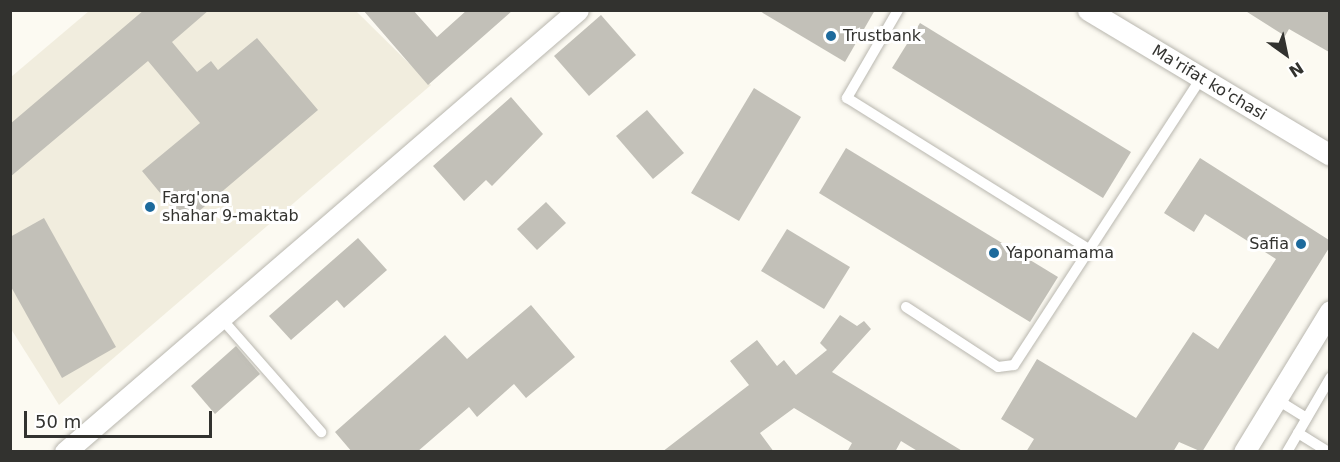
<!DOCTYPE html>
<html>
<head>
<meta charset="utf-8">
<style>
	body { margin:0 }
	#map { position:relative; width:1340px; height:462px; overflow:hidden; background:#fcfaf2; font-family:"DejaVu Sans",sans-serif }
	div>[style] { position:absolute }
	.built>* { inset:0; background:#f1edde }
	.building>* { inset:0; background:#c2c0b8 }
	.roads { filter:drop-shadow(0 0 2px #b9b7af) drop-shadow(0 0 2px #b9b7af) }
	.service>* { height:10px; margin:-5px; padding:0 5px; transform-origin:5px; border-radius:5px; background:#fff }
	.minor>* { height:21px; margin:-10.5px; padding:0 10.5px; transform-origin:10.5px; border-radius:10.5px; background:#fff }
	.dots>* { width:16px; height:16px; translate:-50% -50%; box-sizing:border-box; border:3px solid #fff; border-radius:50% }
	span { translate:-50% -50%; white-space:nowrap; text-align:center; line-height:1.15; -webkit-text-stroke:6px #fff; paint-order:stroke }
	.poi-label { font-size:16px; color:#32322f }
	.left { translate:0 -50%; text-align:left }
	.right { translate:-100% -50%; text-align:right }
	.street-label { font-size:16px; color:#32322f }
	.frame { position:absolute; inset:0; border:12px solid #32322f; pointer-events:none }
	.north { position:absolute; left:1256px; top:24px; width:60px; height:60px; -webkit-text-stroke:4px #fff; paint-order:stroke; rotate:147deg; font-size:16px; font-weight:700; line-height:24px; text-align:center; color:#32322f }
	.north::after { content:''; display:block; margin:auto; width:21px; height:27px; background:#32322f; clip-path:polygon(50% 0,100% 100%,50% 72%,0 100%) }
	.scale { position:absolute; left:24px; top:411px; width:188px; height:27px; box-sizing:border-box; border:3px solid #32322f; border-top:0; padding-left:8px; font-size:18px; line-height:21px; white-space:nowrap; color:#32322f; -webkit-text-stroke:4px #fff; paint-order:stroke }
</style>
</head>
<body>
<div id="map">
	<div class="built">
		<i style="clip-path:polygon(89px 11px,356px 11px,431px 85px,59px 405px,11px 329px,11px 77px)"></i>
	</div>
	<div class="building">
		<i style="clip-path:polygon(144px 10px,209px 10px,172px 42px,197px 72px,211px 61px,218px 70px,257px 38px,318px 110px,185px 223px,142px 171px,200px 123px,148px 61px,10px 177px,10px 124px)"></i>
		<i style="clip-path:polygon(363px 10px,413px 10px,437px 37px,467px 10px,513px 10px,428px 85px)"></i>
		<i style="clip-path:polygon(758px 10px,875px 10px,845px 62px)"></i>
		<i style="clip-path:polygon(1244px 10px,1329px 10px,1329px 52px,1289px 29px,1285px 36px)"></i>
		<i style="clip-path:polygon(601px 15px,636px 55px,589px 96px,554px 56px)"></i>
		<i style="clip-path:polygon(920px 23px,1131px 152px,1103px 198px,892px 68px)"></i>
		<i style="clip-path:polygon(754px 88px,801px 117px,739px 221px,691px 193px)"></i>
		<i style="clip-path:polygon(511px 97px,543px 134px,492px 186px,486px 180px,464px 201px,433px 166px)"></i>
		<i style="clip-path:polygon(647px 110px,684px 153px,653px 179px,616px 136px)"></i>
		<i style="clip-path:polygon(846px 148px,1058px 277px,1030px 322px,819px 193px)"></i>
		<i style="clip-path:polygon(1200px 158px,1329px 240px,1329px 248px,1202px 452px,1179px 442px,1173px 452px,1026px 452px,1034px 439px,1001px 419px,1037px 359px,1136px 418px,1193px 332px,1218px 349px,1276px 259px,1205px 214px,1194px 232px,1164px 213px)"></i>
		<i style="clip-path:polygon(546px 202px,566px 223px,537px 250px,517px 229px)"></i>
		<i style="clip-path:polygon(44px 218px,116px 347px,62px 378px,10px 285px,10px 237px)"></i>
		<i style="clip-path:polygon(787px 229px,850px 267px,824px 309px,761px 271px)"></i>
		<i style="clip-path:polygon(358px 238px,387px 270px,344px 308px,337px 300px,291px 340px,269px 316px)"></i>
		<i style="clip-path:polygon(531px 305px,575px 357px,526px 398px,514px 384px,477px 417px,469px 407px,417px 452px,352px 452px,335px 432px,445px 335px,467px 359px)"></i>
		<i style="clip-path:polygon(840px 315px,857px 326px,864px 321px,871px 329px,832px 372px,964px 452px,919px 452px,901px 441px,895px 452px,847px 452px,852px 443px,794px 408px,760px 433px,774px 452px,662px 452px,749px 385px,730px 361px,757px 340px,777px 366px,784px 360px,796px 375px,827px 350px,820px 343px)"></i>
		<i style="clip-path:polygon(236px 346px,260px 374px,215px 414px,191px 386px)"></i>
	</div>
	<div class="roads">
		<div class="service">
			<i style="left:898px;top:10px;width:102px;rotate:120.1deg"></i>
			<i style="left:847px;top:98px;width:287px;rotate:32deg"></i>
			<i style="left:906px;top:307px;width:110px;rotate:33.1deg"></i>
			<i style="left:998px;top:367px;width:16px;rotate:-7deg"></i>
			<i style="left:1014px;top:365px;width:343px;rotate:-56.9deg"></i>
			<i style="left:221px;top:318px;width:152px;rotate:48.7deg"></i>
			<i style="left:1276px;top:399px;width:36px;rotate:32deg"></i>
			<i style="left:1298px;top:433px;width:36px;rotate:32deg"></i>
			<i style="left:1287px;top:452px;width:86px;rotate:-59.8deg"></i>
		</div>
		<div class="minor">
			<i style="left:1088px;top:10px;width:282px;rotate:30.9deg"></i>
			<i style="left:65px;top:452px;width:677px;rotate:-40.75deg"></i>
			<i style="left:1244px;top:452px;width:165px;rotate:-58.6deg"></i>
		</div>
	</div>
	<div class="dots">
		<i style="left:831px;top:36px;background:#1d6a9c"></i>
		<i style="left:150px;top:207px;background:#1d6a9c"></i>
		<i style="left:1301px;top:244px;background:#1d6a9c"></i>
		<i style="left:994px;top:253px;background:#1d6a9c"></i>
	</div>
	<div class="poi-label">
		<span class="left" style="left:843px;top:36px">Trustbank</span>
		<span class="left" style="left:162px;top:207px">Farg'ona<br>shahar 9-maktab</span>
		<span class="right" style="left:1289px;top:244px">Safia</span>
		<span class="left" style="left:1006px;top:253px">Yaponamama</span>
	</div>
	<div class="street-label">
		<span style="left:1209px;top:83px;rotate:31deg">Ma'rifat ko'chasi</span>
	</div>
	<div class="frame"></div>
	<div class="north">N</div>
	<div class="scale">50 m</div>
</div>
</body>
</html>
